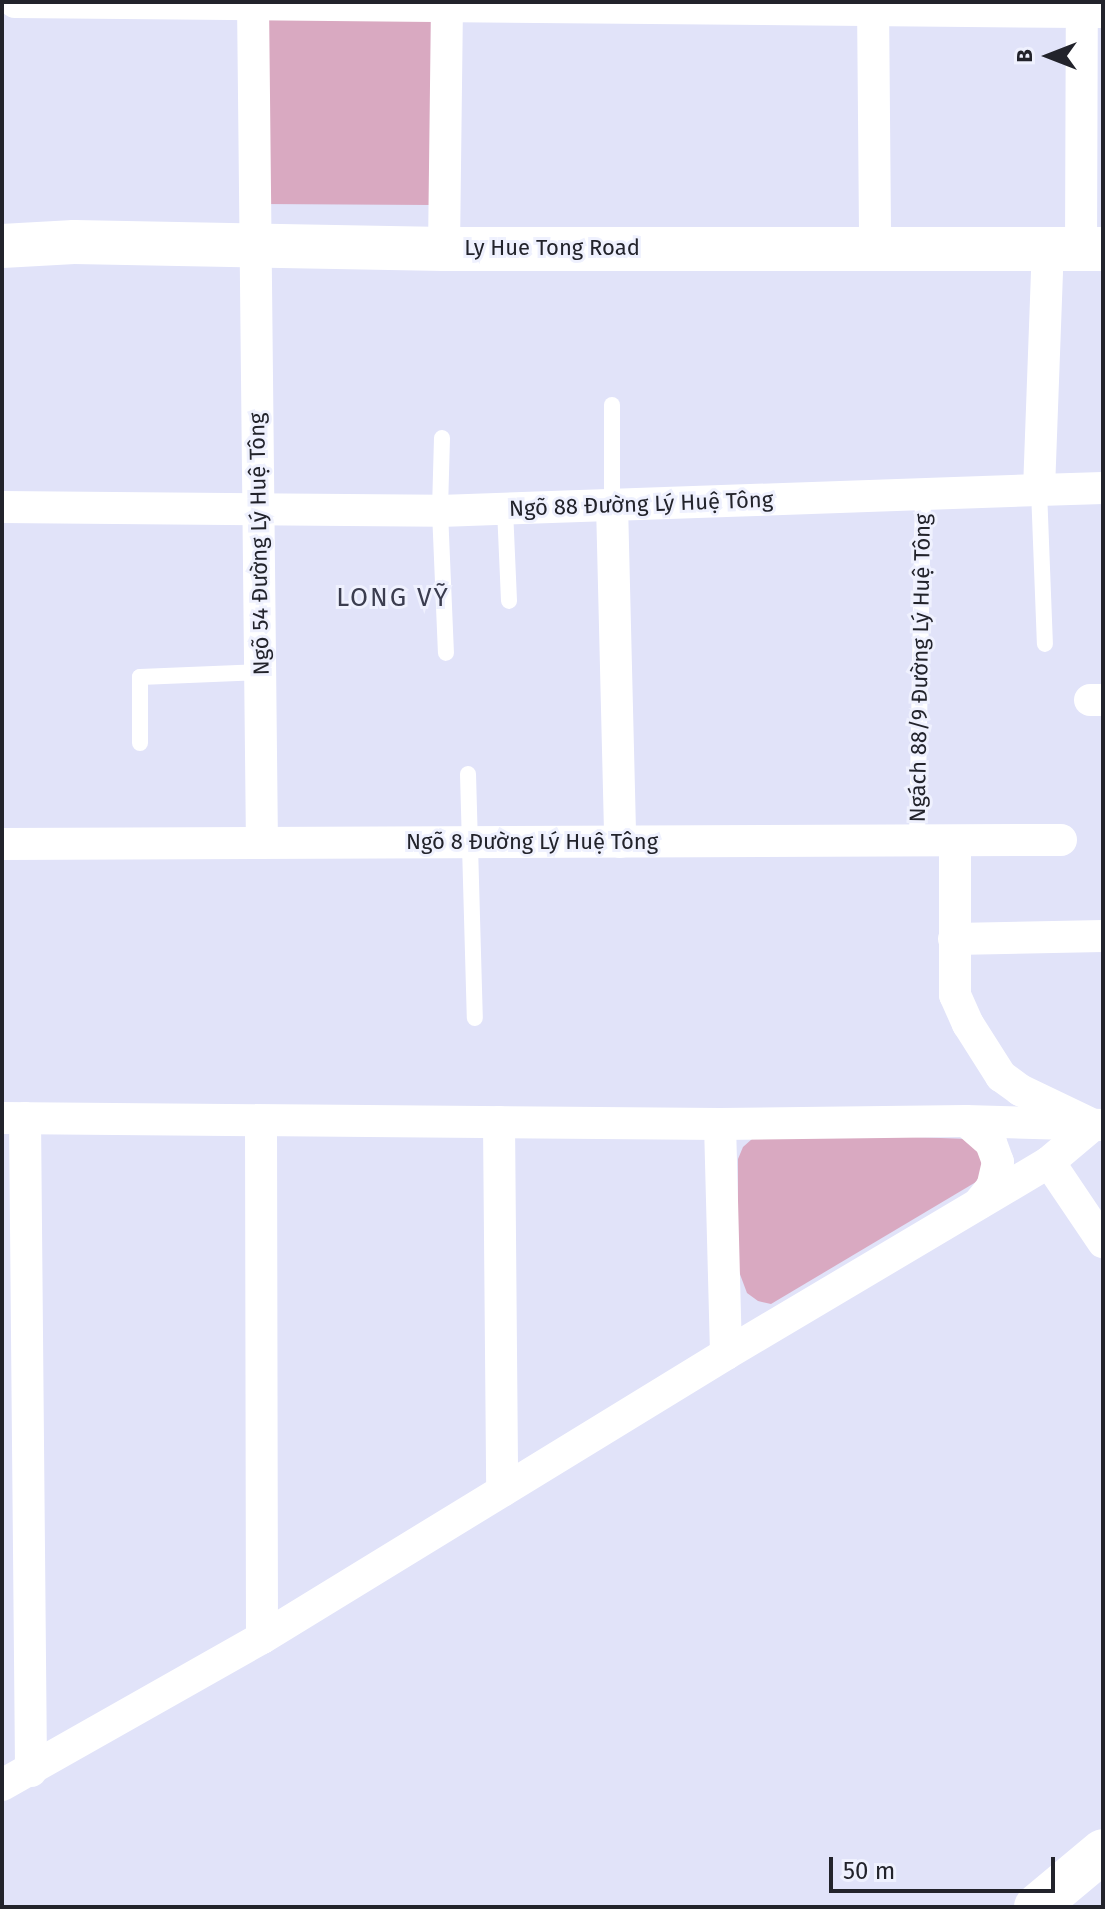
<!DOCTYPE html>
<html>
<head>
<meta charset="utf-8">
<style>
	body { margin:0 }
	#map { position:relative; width:1105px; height:1909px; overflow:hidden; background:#e1e3f9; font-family:"Fira Sans",sans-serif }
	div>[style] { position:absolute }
	.green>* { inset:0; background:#d9a9c1 }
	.lane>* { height:16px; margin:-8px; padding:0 8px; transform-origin:8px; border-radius:8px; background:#fff }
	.street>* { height:32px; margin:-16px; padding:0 16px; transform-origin:16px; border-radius:16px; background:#fff }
	.secondary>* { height:44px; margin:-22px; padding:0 22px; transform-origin:22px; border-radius:22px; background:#fff }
	.highway>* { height:44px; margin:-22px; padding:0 22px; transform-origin:22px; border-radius:22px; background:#fff }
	span { translate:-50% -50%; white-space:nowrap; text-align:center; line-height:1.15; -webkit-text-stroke:6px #eff1fe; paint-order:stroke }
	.street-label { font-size:22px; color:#22232b }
	.quarter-label { font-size:26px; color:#3b3d4f; letter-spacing:2px }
	.frame { position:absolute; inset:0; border:4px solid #22232b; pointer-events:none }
	.north { position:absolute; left:1009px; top:16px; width:80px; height:80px; -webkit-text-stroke:6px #eff1fe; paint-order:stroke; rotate:270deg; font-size:22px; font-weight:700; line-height:32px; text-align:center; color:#22232b }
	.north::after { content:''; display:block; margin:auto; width:28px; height:36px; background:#22232b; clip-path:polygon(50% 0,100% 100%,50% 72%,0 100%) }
	.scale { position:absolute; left:829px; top:1857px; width:226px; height:36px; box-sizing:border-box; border:4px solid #22232b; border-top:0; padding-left:10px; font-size:24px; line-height:28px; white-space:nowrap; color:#22232b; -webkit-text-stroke:6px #eff1fe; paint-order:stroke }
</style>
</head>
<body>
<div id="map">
	<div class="green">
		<i style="clip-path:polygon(263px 15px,432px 16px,431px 205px,262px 204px)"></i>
		<i style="clip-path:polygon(797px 1133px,969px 1139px,988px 1162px,976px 1182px,771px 1304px,758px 1301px,747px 1293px,738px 1269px,738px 1159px,743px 1147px,752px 1139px)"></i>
	</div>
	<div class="lane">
		<i style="left:612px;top:405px;width:99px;rotate:90deg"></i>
		<i style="left:442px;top:438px;width:73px;rotate:91.6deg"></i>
		<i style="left:440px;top:511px;width:142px;rotate:87.6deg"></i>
		<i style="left:1039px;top:490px;width:154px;rotate:87.8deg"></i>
		<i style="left:505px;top:509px;width:92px;rotate:87.5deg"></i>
		<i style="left:140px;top:743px;width:66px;rotate:-90deg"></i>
		<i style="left:140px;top:677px;width:120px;rotate:-2.4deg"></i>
		<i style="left:468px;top:774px;width:244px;rotate:88.4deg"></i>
		<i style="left:917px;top:841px;width:345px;rotate:-89deg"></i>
	</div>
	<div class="street">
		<i style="left:15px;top:2px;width:1067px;rotate:0.54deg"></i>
		<i style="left:1082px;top:12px;width:10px;rotate:-90deg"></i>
		<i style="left:253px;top:2px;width:841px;rotate:89.39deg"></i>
		<i style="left:873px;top:2px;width:245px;rotate:89.5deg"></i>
		<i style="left:444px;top:249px;width:247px;rotate:-89.3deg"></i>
		<i style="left:1081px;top:249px;width:237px;rotate:-89.8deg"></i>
		<i style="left:1082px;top:12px;width:21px"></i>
		<i style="left:1039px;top:490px;width:64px;rotate:-1.8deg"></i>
		<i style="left:612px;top:504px;width:338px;rotate:88.6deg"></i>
		<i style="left:2px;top:507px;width:438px;rotate:0.5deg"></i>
		<i style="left:440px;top:511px;width:599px;rotate:-2.01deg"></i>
		<i style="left:1039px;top:490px;width:241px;rotate:-87.9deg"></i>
		<i style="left:1090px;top:700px;width:13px"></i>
		<i style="left:955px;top:841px;width:154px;rotate:90deg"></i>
		<i style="left:955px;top:995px;width:32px;rotate:66deg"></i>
		<i style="left:968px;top:1024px;width:62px;rotate:57.6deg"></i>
		<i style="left:1001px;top:1076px;width:24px;rotate:36deg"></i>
		<i style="left:1020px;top:1090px;width:81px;rotate:25.6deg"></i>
		<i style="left:1093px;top:1125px;width:57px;rotate:139.9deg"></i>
		<i style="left:1049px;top:1162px;width:97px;rotate:56deg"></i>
		<i style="left:2px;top:844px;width:1059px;rotate:-0.22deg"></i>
		<i style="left:954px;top:939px;width:149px;rotate:-1.2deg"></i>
		<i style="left:2px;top:1118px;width:718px;rotate:0.48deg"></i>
		<i style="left:720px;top:1124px;width:246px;rotate:-0.7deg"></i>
		<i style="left:966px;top:1121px;width:137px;rotate:1.7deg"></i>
		<i style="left:25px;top:1118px;width:653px;rotate:89.47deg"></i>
		<i style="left:966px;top:1121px;width:33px;rotate:41deg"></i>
		<i style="left:991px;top:1143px;width:20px;rotate:70deg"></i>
		<i style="left:998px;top:1162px;width:26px;rotate:103deg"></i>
		<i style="left:992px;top:1187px;width:21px;rotate:129deg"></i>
		<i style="left:261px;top:1122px;width:516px;rotate:89.89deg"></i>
		<i style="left:499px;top:1122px;width:369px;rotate:89.5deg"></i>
		<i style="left:720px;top:1124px;width:230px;rotate:88.5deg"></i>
		<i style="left:2px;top:1785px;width:299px;rotate:-29.5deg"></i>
		<i style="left:262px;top:1638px;width:544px;rotate:-31.47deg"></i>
		<i style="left:726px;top:1354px;width:376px;rotate:-30.7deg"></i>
	</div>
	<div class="secondary">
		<i style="left:2px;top:246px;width:72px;rotate:-3.2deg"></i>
		<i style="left:74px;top:242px;width:370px;rotate:1.1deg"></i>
		<i style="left:444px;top:249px;width:659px"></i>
	</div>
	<div class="highway">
		<i style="left:1036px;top:1907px;width:87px;rotate:-39.9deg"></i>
	</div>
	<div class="street-label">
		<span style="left:552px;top:248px">Ly Hue Tong Road</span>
		<span style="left:641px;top:504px;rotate:-2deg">Ngõ 88 Đường Lý Huệ Tông</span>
		<span style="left:259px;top:544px;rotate:-91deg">Ngõ 54 Đường Lý Huệ Tông</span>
		<span style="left:920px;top:668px;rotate:-89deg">Ngách 88/9 Đường Lý Huệ Tông</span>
		<span style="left:532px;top:842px">Ngõ 8 Đường Lý Huệ Tông</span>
	</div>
	<div class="quarter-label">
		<span style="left:393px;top:598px">LONG VỸ</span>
	</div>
	<div class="frame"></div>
	<div class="north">B</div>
	<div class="scale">50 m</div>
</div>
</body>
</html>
